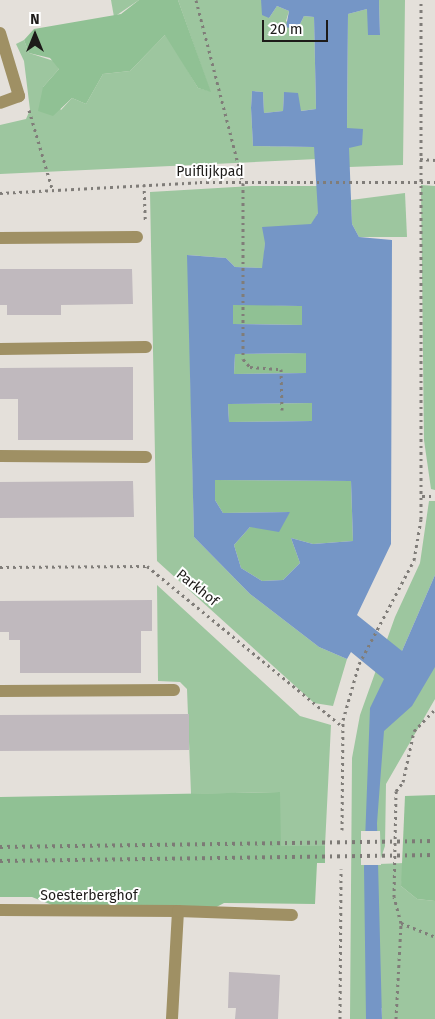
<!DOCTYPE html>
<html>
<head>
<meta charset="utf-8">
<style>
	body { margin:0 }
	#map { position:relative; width:435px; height:1019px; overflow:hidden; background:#e4e0da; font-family:"Fira Sans",sans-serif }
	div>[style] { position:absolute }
	.green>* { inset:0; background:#9dc69f }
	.forest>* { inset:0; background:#90c194 }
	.water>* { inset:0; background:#7596c6 }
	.pier>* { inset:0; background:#e4e0da }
	.building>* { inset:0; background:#c0b9be }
	.path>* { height:3px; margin-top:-1.5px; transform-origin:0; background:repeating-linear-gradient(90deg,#807d79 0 2.5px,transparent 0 6.5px) }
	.minor>* { height:12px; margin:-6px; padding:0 6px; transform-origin:6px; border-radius:6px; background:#9f9064 }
	.rail>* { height:4px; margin-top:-2px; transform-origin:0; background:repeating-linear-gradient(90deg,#7d7a76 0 2.5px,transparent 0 7.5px) }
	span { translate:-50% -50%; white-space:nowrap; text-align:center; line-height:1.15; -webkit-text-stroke:4px #fff; paint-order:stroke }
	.street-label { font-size:14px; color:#1d1b19 }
	.north { position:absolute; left:10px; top:10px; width:50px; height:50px; -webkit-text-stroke:4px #fff; paint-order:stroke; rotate:0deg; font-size:14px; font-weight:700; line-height:20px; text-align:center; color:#1d1b19 }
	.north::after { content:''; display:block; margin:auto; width:18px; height:22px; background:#1d1b19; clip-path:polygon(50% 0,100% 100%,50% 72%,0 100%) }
	.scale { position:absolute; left:262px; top:20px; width:66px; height:22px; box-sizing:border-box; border:2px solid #1d1b19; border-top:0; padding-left:6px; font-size:15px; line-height:18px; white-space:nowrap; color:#1d1b19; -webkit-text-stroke:4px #fff; paint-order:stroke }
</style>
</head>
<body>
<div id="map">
	<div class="green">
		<i style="clip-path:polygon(111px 0,139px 0,114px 17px)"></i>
		<i style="clip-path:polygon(178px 0,261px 0,269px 18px,277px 6px,289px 11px,286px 21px,297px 30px,304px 16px,314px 17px,316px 109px,300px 111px,284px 93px,283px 111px,264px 113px,263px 92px,252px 91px,251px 108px,253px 146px,314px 147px,317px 159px,0 174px,0 125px,26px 119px,30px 110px,24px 61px,16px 44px,24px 40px,29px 53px,57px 62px,59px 69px,43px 87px,61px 110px,72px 98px,86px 104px,103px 74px,130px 71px,166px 34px,198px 88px,210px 91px)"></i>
		<i style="clip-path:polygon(379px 0,405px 0,403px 165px,349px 167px,349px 148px,363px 129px,347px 129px,348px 14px,367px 9px,380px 35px)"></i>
		<i style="clip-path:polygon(421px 185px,435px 186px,435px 490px,431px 489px,424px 440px)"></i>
		<i style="clip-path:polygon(252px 186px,318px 186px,318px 213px,312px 224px,265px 243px,263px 268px,235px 267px,226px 258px,188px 255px,194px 537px,250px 594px,319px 647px,347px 659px,333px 706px,314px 703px,157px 561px,150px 192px)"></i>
		<i style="clip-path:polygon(405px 193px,407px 237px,359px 237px,352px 224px,351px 200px)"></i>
		<i style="clip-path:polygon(429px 501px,435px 501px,435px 575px,402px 651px,435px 637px,435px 699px,386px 784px,385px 846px,379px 864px,405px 863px,401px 886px,417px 899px,435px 901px,435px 1019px,382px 1019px,382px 1008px,366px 1012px,366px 1019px,350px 1019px,352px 758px,360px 715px,395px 617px,420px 563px)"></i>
		<i style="clip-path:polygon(157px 585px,300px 716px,331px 725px,325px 846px,280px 846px,280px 792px,191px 794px,187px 689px,180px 682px,158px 681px)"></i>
	</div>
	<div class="forest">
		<i style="clip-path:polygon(139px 0,178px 0,211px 92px,198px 88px,165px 35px,130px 71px,103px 74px,86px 104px,72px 98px,53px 116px,38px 111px,43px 87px,59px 69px,50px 58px,29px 53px,24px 40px,34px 29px,121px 14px)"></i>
		<i style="clip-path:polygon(233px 304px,303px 306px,302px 325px,232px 324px)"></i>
		<i style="clip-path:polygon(306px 353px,306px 373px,234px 374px,235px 354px)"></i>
		<i style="clip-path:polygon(312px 403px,313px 421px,229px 422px,228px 404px)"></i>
		<i style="clip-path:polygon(215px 480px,351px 481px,353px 541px,313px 544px,291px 538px,300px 563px,283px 580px,262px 581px,241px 568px,234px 545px,250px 527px,290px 512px,223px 513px,215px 500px)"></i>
		<i style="clip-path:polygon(280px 792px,281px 846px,325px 846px,325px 863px,317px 863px,315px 904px,224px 903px,207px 912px,72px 913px,32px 897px,0 897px,0 797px)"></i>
		<i style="clip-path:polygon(435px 795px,435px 901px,417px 899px,401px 886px,405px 796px)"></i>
	</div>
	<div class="water">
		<i style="clip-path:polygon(evenodd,261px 0,379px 0,380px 35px,368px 35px,367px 9px,348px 14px,347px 128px,363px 129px,362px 145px,349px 148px,352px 224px,359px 237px,392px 240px,391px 544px,357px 615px,402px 651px,435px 575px,435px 667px,412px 706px,384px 731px,377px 823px,382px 1019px,366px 1019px,364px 868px,370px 708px,384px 679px,351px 652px,347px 659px,319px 647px,250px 594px,194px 537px,187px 255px,226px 258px,235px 267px,262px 268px,265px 243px,262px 227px,311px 224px,318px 213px,314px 147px,253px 146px,251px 108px,252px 91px,263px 92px,264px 113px,283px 111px,284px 92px,298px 93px,301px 111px,316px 109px,314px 17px,304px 16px,297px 30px,286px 27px,289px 11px,277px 6px,269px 18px,262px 15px,261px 0,233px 305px,302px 306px,302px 325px,233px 324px,233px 305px,261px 0,306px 353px,306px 373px,234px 374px,235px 354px,306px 353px,261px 0,312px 403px,312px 421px,229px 422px,228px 404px,312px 403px,261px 0,215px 480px,351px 481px,353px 541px,313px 544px,291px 538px,300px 563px,283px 580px,262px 581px,241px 568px,234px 545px,250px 527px,279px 532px,290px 512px,223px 513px,215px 500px,215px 480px)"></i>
	</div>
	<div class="pier">
		<i style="clip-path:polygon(361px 831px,380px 831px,381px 865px,361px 865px)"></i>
	</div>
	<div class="building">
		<i style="clip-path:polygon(0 269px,132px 269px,133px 304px,61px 305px,61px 315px,7px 315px,7px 305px,0 305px)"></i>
		<i style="clip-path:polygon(133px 367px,133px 440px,18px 440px,18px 399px,0 399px,0 368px)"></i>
		<i style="clip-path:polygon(133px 481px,134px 517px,0 518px,0 482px)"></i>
		<i style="clip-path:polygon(152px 600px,152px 631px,141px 631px,141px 673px,20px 673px,20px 640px,9px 640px,9px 632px,0 632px,0 601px)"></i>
		<i style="clip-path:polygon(189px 714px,189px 750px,0 751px,0 715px)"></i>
		<i style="clip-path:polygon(229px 972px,280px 975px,278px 1019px,235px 1019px,236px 1008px,228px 1008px)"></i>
	</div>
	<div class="path">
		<i style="left:196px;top:0;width:189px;rotate:75.6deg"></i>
		<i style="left:243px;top:183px;width:176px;rotate:90deg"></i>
		<i style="left:243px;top:359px;width:11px;rotate:49deg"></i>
		<i style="left:250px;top:367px;width:31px;rotate:4deg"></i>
		<i style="left:281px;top:369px;width:41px;rotate:88.6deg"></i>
		<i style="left:29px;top:110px;width:81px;rotate:73.6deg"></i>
		<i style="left:420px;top:159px;width:15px;rotate:4deg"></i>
		<i style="left:144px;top:184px;width:38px;rotate:88deg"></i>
		<i style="left:0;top:193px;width:200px;rotate:-3.1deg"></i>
		<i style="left:200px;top:182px;width:235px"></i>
		<i style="left:422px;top:496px;width:13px"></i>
		<i style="left:0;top:567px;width:147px;rotate:-0.4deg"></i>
		<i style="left:147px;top:566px;width:252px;rotate:39.4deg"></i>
		<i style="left:342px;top:830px;width:110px;rotate:-89.5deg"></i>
		<i style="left:343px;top:720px;width:58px;rotate:-74.1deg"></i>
		<i style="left:359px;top:664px;width:118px;rotate:-62.1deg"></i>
		<i style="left:414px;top:560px;width:42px;rotate:-80.3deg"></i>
		<i style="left:421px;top:519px;width:519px;rotate:-90deg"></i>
		<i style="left:401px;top:923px;width:37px;rotate:22deg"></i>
		<i style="left:340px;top:1019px;width:150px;rotate:-89.6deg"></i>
		<i style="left:396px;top:1019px;width:96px;rotate:-87deg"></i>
		<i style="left:401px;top:923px;width:27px;rotate:-105deg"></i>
		<i style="left:394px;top:897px;width:106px;rotate:-88.9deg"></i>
		<i style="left:396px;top:791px;width:11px;rotate:-52deg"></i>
		<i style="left:403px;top:782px;width:52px;rotate:-77.8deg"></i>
		<i style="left:414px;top:731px;width:30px;rotate:-46deg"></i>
	</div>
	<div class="minor">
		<i style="left:0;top:33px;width:66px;rotate:73.2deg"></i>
		<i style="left:19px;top:96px;width:20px;rotate:160deg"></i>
		<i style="left:0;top:238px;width:137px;rotate:-0.4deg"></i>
		<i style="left:0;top:349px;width:146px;rotate:-0.8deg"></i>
		<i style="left:0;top:456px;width:146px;rotate:0.4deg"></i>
		<i style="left:0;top:691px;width:174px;rotate:-0.3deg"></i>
		<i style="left:0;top:910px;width:178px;rotate:0.3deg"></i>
		<i style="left:178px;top:911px;width:108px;rotate:93.2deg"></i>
		<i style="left:178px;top:911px;width:114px;rotate:2deg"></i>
	</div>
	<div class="rail">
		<i style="left:0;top:847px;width:435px;rotate:-0.8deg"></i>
		<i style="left:0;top:861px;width:435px;rotate:-0.8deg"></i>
	</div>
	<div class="street-label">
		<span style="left:210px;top:172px">Puiflijkpad</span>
		<span style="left:197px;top:588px;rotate:39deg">Parkhof</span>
		<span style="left:89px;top:896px">Soesterberghof</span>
	</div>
	<div class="north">N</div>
	<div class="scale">20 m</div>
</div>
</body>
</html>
